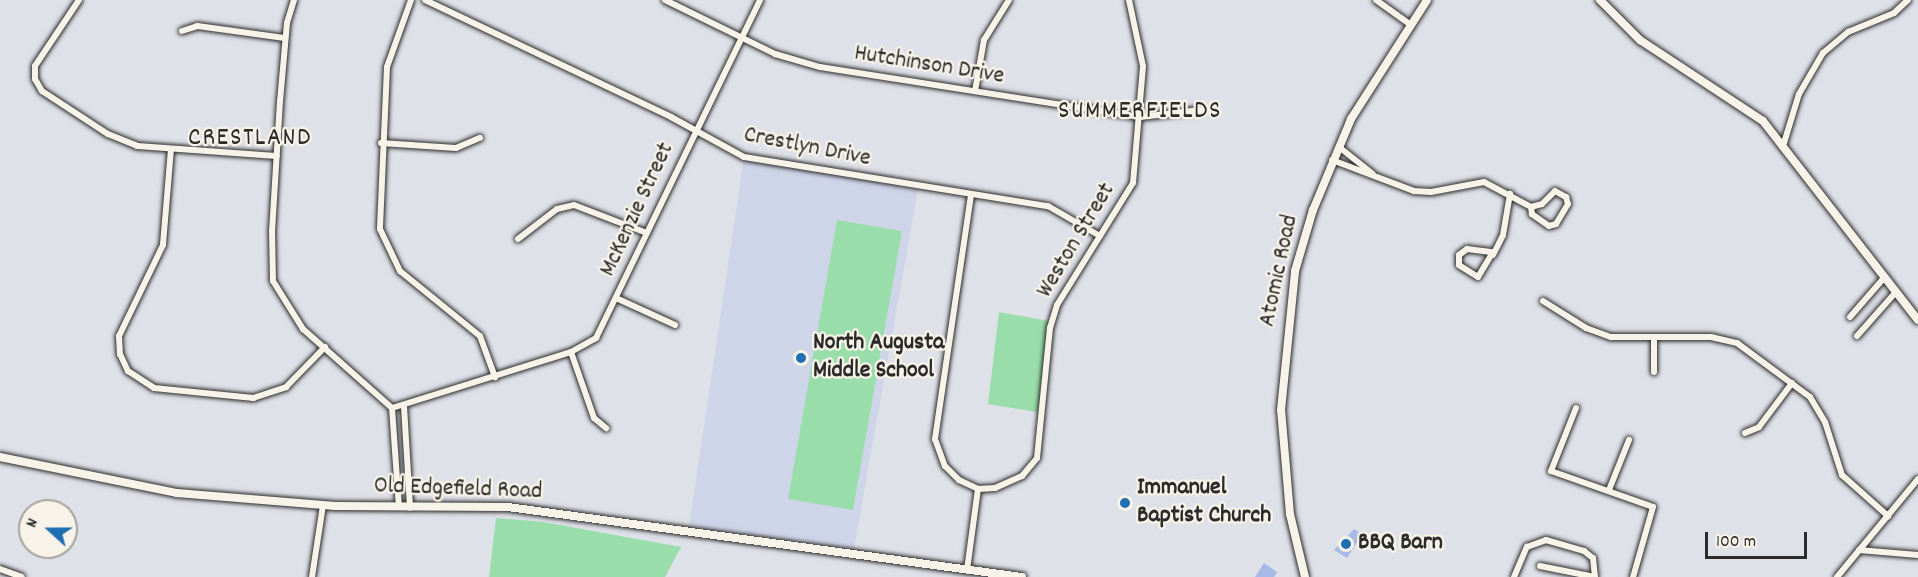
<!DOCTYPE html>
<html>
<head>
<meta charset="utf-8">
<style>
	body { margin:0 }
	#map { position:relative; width:1918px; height:577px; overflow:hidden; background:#dfe1e8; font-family:Dekko,sans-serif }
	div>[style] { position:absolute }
	.built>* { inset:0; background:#ced5e8 }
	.green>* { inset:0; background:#99deaa }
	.building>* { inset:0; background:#a8b8e7 }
	.roads { filter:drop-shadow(0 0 2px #2b2b2b) drop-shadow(0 0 2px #2b2b2b) }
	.street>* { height:6px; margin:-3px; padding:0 3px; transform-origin:3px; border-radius:3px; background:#f7f3e8 }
	.secondary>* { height:8px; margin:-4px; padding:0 4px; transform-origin:4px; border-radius:4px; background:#f7f3e8 }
	.dots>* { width:16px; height:16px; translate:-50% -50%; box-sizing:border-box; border:3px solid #f7f3e8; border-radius:50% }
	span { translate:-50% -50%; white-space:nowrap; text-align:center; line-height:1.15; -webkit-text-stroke:4.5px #f7f3e8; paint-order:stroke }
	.street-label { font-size:24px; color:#2b2b2b }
	.poi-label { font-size:24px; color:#2b2b2b; font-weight:700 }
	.left { translate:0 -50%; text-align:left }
	.neighbourhood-label { font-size:26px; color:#2b2b2b; letter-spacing:1.5px }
	.north { position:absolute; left:18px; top:499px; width:60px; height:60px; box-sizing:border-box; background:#f7f3e8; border:2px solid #a5a39c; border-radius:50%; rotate:291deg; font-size:16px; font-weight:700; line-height:24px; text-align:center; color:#2b2b2b }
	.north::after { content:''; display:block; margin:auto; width:21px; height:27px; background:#1f6fb2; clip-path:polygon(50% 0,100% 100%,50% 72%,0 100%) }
	.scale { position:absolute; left:1705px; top:532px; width:102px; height:27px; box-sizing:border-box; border:3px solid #2b2b2b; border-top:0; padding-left:8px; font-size:18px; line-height:21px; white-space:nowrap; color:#2b2b2b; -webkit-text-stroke:4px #f7f3e8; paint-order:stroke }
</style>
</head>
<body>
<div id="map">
	<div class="built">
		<i style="clip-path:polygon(744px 157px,918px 190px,854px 548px,689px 527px)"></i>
	</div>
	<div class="green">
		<i style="clip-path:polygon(837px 220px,902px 231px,853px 510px,788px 499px)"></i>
		<i style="clip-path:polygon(999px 312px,1049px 321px,1043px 413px,988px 404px)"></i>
		<i style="clip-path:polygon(496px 518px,543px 522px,681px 547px,665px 577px,489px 577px)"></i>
	</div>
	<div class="building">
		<i style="clip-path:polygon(1354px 529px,1362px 534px,1347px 558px,1334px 550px)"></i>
		<i style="clip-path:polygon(1264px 563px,1277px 572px,1274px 577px,1255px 577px)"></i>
	</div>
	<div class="roads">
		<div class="street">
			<i style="left:79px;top:0;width:79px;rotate:123.7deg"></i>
			<i style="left:35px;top:66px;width:13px;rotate:90deg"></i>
			<i style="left:35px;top:79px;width:14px;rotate:60deg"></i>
			<i style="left:42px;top:91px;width:79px;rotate:33.1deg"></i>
			<i style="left:108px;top:134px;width:31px;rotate:22deg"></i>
			<i style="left:137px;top:146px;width:140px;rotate:4.1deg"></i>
			<i style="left:294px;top:0;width:24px;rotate:107deg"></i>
			<i style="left:287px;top:23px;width:78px;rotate:95.1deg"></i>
			<i style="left:280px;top:101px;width:129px;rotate:93.5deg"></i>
			<i style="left:272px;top:230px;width:51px;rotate:88.9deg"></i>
			<i style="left:273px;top:281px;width:57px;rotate:58deg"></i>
			<i style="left:303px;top:329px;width:119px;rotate:41.6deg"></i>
			<i style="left:392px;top:408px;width:188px;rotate:-17.4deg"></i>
			<i style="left:571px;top:352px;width:29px;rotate:-29deg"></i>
			<i style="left:596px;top:338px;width:376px;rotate:-64.1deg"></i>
			<i style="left:411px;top:0;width:71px;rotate:109.7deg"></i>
			<i style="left:387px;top:67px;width:162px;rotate:92.5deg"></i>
			<i style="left:380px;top:229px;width:47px;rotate:64.5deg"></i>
			<i style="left:400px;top:271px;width:103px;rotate:39.1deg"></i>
			<i style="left:480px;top:336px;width:44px;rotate:69.9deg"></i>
			<i style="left:425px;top:0;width:272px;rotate:25.4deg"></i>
			<i style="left:671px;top:117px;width:83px;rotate:28.7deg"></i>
			<i style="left:744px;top:157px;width:308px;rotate:9.2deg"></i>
			<i style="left:1048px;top:206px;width:60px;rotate:30deg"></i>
			<i style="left:665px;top:0;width:123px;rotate:26.1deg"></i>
			<i style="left:775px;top:54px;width:47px;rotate:16.1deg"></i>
			<i style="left:820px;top:67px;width:324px;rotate:8.9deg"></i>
			<i style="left:1140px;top:117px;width:61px;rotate:-6.5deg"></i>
			<i style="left:1376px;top:0;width:43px;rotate:35.5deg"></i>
			<i style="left:182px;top:31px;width:16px;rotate:-18deg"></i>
			<i style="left:197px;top:26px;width:89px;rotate:7.8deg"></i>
			<i style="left:975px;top:91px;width:52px;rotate:-80deg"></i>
			<i style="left:984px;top:40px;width:47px;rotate:-58deg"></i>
			<i style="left:381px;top:143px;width:75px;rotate:3.8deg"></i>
			<i style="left:456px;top:148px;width:26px;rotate:-23deg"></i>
			<i style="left:1784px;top:143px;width:51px;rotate:-73deg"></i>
			<i style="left:1799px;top:94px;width:48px;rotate:-59.7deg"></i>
			<i style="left:1823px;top:53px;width:33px;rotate:-40deg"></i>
			<i style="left:1848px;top:32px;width:50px;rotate:-22.4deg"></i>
			<i style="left:1894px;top:13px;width:19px;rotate:-43deg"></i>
			<i style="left:1339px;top:147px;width:43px;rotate:38.5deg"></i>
			<i style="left:171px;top:149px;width:96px;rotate:94.8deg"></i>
			<i style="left:163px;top:245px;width:101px;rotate:115.8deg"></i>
			<i style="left:119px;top:336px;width:18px;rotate:87deg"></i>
			<i style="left:120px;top:354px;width:19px;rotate:65deg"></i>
			<i style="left:128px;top:371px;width:31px;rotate:33deg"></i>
			<i style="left:154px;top:388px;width:100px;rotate:5.8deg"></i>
			<i style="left:253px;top:398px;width:35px;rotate:-18deg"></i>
			<i style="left:286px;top:387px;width:56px;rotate:-45.7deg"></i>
			<i style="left:1332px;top:160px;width:88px;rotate:20.7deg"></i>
			<i style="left:1414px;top:191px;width:17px;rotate:3deg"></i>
			<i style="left:1431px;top:192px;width:54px;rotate:-10.7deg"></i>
			<i style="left:1484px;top:182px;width:53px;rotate:28deg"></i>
			<i style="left:1555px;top:191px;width:13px;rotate:29deg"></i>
			<i style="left:1566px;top:197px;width:7px;rotate:74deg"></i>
			<i style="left:1568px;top:204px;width:23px;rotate:121deg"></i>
			<i style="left:1556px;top:224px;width:7px;rotate:164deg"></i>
			<i style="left:1549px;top:226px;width:21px;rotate:-145deg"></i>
			<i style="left:1532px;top:214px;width:7px;rotate:-98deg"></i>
			<i style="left:1531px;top:207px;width:11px;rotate:-15deg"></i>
			<i style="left:1542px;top:204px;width:18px;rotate:-45deg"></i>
			<i style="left:971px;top:195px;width:247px;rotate:98.4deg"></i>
			<i style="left:935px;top:439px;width:29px;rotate:70deg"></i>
			<i style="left:945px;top:466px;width:20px;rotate:45deg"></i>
			<i style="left:959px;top:480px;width:21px;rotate:25deg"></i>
			<i style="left:978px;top:489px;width:17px;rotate:-3deg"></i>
			<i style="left:995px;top:488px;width:30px;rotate:-24deg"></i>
			<i style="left:1022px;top:476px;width:23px;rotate:-50deg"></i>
			<i style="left:1037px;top:458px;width:131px;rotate:-84.3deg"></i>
			<i style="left:1050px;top:328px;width:24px;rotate:-73deg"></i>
			<i style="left:1057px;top:305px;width:144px;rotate:-58.1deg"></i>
			<i style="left:1133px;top:183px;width:117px;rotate:-85.1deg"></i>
			<i style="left:1143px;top:66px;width:67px;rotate:-102deg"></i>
			<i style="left:518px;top:239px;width:49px;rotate:-37.6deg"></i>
			<i style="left:557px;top:209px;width:17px;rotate:-13deg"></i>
			<i style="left:574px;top:205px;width:78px;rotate:21deg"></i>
			<i style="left:1467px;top:249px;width:26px;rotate:7deg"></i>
			<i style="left:1493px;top:252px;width:29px;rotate:121deg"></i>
			<i style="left:1478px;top:277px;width:22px;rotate:-148deg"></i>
			<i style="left:1459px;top:265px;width:10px;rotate:-90deg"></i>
			<i style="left:1459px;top:255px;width:10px;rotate:-37deg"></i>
			<i style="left:1493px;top:255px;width:22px;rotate:-63deg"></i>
			<i style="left:1503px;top:235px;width:42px;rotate:-80.3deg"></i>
			<i style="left:616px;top:298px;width:65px;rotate:24.6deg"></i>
			<i style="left:1543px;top:301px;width:51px;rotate:32.1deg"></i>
			<i style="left:1586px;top:328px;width:27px;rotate:20deg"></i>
			<i style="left:1611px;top:337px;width:100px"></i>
			<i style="left:1711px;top:337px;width:27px;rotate:13deg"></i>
			<i style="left:1737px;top:343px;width:91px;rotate:36.5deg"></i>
			<i style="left:1810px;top:397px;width:29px;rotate:59deg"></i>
			<i style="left:1825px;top:422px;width:56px;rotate:72.2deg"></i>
			<i style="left:1842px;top:475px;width:62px;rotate:41.7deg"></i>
			<i style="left:1850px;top:317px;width:50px;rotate:-49deg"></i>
			<i style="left:1857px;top:336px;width:57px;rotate:-48.5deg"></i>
			<i style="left:1654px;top:338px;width:34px;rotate:90deg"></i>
			<i style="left:571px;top:352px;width:70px;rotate:70.8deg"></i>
			<i style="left:594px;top:418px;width:16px;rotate:40deg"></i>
			<i style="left:404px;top:406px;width:102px;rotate:86.6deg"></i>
			<i style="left:392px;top:408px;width:99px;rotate:86deg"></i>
			<i style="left:1576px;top:408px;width:68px;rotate:111.6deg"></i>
			<i style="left:1551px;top:471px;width:108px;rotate:19.4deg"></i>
			<i style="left:1653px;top:507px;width:73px;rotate:105.9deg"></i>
			<i style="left:1745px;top:433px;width:15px;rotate:-23deg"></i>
			<i style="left:1759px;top:427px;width:55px;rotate:-53.1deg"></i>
			<i style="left:1609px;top:490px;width:54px;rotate:-68.2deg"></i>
			<i style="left:1859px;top:550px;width:59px;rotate:4.8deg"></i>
			<i style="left:1540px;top:566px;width:56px;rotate:11.3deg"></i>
			<i style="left:0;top:569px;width:23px;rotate:20deg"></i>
			<i style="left:967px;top:570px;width:82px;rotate:-82.3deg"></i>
			<i style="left:312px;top:577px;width:73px;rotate:-81.3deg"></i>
			<i style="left:1514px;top:577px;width:33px;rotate:-67deg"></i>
			<i style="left:1527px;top:547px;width:20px;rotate:-20deg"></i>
			<i style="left:1546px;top:540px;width:40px;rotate:16deg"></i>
			<i style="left:1584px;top:551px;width:11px;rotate:38deg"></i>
			<i style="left:1593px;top:558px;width:19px;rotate:84deg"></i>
			<i style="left:1837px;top:577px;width:127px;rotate:-50.4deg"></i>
		</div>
		<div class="secondary">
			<i style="left:1600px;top:0;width:57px;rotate:45deg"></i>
			<i style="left:1640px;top:40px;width:147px;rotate:33.4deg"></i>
			<i style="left:1763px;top:121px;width:252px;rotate:52.1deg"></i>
			<i style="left:0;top:457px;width:181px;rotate:11.5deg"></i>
			<i style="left:177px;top:493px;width:159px;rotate:4.7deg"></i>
			<i style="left:335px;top:506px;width:173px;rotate:0.3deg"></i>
			<i style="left:508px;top:507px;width:519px;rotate:7.76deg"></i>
			<i style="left:1305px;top:577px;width:65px;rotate:-103.4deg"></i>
			<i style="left:1290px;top:514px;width:104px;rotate:-94.9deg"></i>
			<i style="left:1281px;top:410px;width:140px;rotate:-84.2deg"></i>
			<i style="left:1295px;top:271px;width:64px;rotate:-73.6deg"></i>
			<i style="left:1313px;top:210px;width:99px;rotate:-67.3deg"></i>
			<i style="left:1351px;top:119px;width:141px;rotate:-57.4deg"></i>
		</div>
	</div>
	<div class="dots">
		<i style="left:801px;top:358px;background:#1f6fb2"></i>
		<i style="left:1125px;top:503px;background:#1f6fb2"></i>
		<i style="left:1346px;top:544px;background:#1f6fb2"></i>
	</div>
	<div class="street-label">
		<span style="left:929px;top:66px;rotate:9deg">Hutchinson Drive</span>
		<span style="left:807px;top:148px;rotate:11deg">Crestlyn Drive</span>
		<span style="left:638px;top:210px;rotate:-65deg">McKenzie Street</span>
		<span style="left:1077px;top:241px;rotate:-59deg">Weston Street</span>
		<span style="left:1280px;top:271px;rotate:-78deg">Atomic Road</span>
		<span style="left:458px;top:490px;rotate:2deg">Old Edgefield Road</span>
	</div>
	<div class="poi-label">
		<span class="left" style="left:813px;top:358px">North Augusta<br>Middle School</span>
		<span class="left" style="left:1137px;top:503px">Immanuel<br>Baptist Church</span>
		<span class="left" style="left:1358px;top:544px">BBQ Barn</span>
	</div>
	<div class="neighbourhood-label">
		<span style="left:1140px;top:112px">SUMMERFIELDS</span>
		<span style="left:250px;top:139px">CRESTLAND</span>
	</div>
	<div class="north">N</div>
	<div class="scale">100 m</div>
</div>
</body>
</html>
